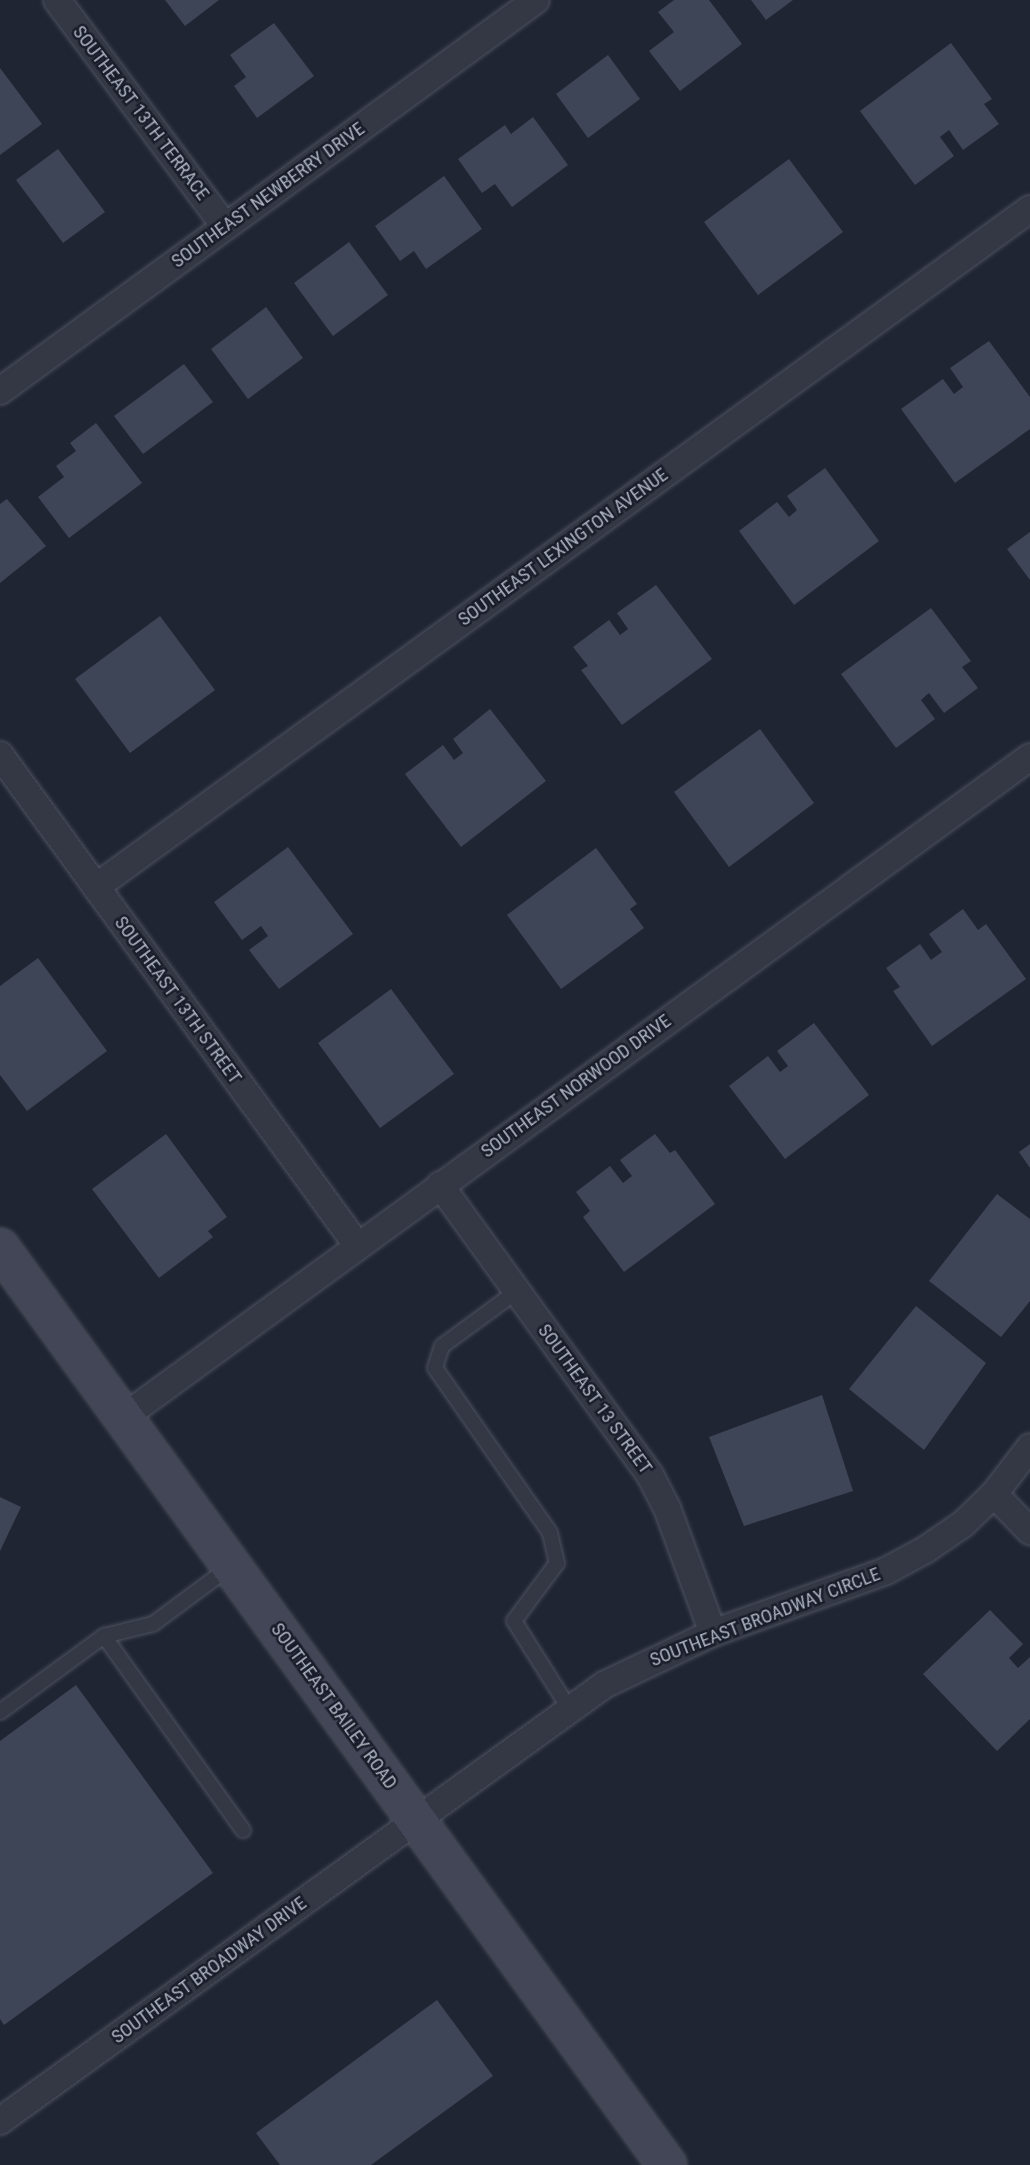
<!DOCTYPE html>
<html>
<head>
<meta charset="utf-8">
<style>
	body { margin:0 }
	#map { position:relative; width:1030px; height:2165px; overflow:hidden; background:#202533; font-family:"Roboto Condensed",sans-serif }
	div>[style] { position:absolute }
	.building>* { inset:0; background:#3e4556 }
	.roads { filter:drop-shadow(0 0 2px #4e525f) drop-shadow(0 0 2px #4e525f) }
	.service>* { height:14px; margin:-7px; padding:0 7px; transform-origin:7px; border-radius:7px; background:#333844 }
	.minor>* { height:26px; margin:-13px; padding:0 13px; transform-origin:13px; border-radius:13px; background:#333844 }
	.secondary>* { height:38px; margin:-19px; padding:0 19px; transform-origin:19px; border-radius:19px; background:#424657 }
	span { translate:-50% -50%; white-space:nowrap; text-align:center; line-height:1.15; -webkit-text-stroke:5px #191d29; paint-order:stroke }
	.street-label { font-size:19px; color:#adb2c1 }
</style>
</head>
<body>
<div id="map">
	<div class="building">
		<i style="clip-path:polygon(165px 0,219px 0,185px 26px)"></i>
		<i style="clip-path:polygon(674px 0,709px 0,742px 44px,680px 91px,649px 51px,674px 32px,658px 12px)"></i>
		<i style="clip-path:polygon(751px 0,793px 0,766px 20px)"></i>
		<i style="clip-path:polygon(274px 23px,314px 76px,257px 118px,234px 86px,246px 77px,230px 55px)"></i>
		<i style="clip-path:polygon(951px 43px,992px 99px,984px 104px,999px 124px,963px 150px,949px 130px,940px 137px,954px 156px,915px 185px,860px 111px)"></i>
		<i style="clip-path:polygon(608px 55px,640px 99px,588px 138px,556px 94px)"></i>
		<i style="clip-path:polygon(0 68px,42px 124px,0 155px)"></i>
		<i style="clip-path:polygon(533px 117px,568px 165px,512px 207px,495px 184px,482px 193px,458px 159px,505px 125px,511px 134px)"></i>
		<i style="clip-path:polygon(58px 149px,105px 212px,63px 243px,16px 180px)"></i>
		<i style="clip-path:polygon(789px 159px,843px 232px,758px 295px,704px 222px)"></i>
		<i style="clip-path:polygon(444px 176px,482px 229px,426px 269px,414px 251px,400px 261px,375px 226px)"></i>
		<i style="clip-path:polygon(349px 242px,388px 295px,333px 336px,294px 283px)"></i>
		<i style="clip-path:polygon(266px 307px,303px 358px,248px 399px,211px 349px)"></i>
		<i style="clip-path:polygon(989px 341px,1030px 397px,1030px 429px,955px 483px,901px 409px,943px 379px,954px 394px,963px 387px,950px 368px)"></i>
		<i style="clip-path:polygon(184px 364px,213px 402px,143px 454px,114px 416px)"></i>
		<i style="clip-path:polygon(96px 423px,142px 483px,69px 538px,38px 497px,64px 477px,56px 466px,76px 451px,70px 443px)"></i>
		<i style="clip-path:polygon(825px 468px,879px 541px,794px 605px,739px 531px,777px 502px,789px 517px,797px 510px,787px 496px)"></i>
		<i style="clip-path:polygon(7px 499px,46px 546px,0 583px,0 504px)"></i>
		<i style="clip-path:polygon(1030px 532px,1030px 580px,1007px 549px)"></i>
		<i style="clip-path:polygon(656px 585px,712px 659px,622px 725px,581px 670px,588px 666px,573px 647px,609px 620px,620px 635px,628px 629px,617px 613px)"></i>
		<i style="clip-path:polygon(931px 608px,971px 661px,962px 667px,978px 688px,944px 713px,929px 693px,921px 700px,935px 719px,896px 748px,841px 674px)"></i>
		<i style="clip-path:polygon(160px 616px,215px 690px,130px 753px,75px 679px)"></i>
		<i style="clip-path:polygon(490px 709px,546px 781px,461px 847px,405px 774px,443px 745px,454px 760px,463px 753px,453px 739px)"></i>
		<i style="clip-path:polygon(760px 729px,814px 803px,729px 867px,674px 792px)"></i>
		<i style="clip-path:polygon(288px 847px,353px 934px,279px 989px,249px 950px,268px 936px,261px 926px,242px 940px,214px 902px)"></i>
		<i style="clip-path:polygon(596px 848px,637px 904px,630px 909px,644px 928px,561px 989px,507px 915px)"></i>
		<i style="clip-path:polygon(963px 909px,978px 930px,986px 924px,1026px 979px,932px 1046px,893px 991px,900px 987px,886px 968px,920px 944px,931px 960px,942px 952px,929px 934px)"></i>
		<i style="clip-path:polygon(38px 958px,107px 1051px,27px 1111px,0 1075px,0 986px)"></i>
		<i style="clip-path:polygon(391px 989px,454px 1074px,380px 1128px,318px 1043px)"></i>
		<i style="clip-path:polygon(814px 1023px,869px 1095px,785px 1159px,729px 1086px,768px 1056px,780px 1072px,788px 1066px,777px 1051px)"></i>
		<i style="clip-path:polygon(166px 1134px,227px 1217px,208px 1231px,213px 1237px,159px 1278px,92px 1189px)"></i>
		<i style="clip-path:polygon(655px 1134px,670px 1153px,675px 1150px,715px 1204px,624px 1272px,583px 1217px,590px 1211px,576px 1192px,610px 1166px,623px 1183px,632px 1176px,620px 1160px)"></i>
		<i style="clip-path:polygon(1030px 1144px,1030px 1168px,1019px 1152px)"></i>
		<i style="clip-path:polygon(997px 1194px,1030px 1219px,1030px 1301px,1001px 1337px,929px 1281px)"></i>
		<i style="clip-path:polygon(916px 1306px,986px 1363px,924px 1450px,849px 1389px)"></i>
		<i style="clip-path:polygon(822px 1395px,853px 1491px,744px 1526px,709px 1437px)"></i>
		<i style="clip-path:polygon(0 1497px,21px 1507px,0 1551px)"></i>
		<i style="clip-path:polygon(990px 1610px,1023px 1644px,1009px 1658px,1018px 1668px,1030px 1657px,1030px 1719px,997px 1751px,923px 1674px)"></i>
		<i style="clip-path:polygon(76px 1685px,213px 1873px,4px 2025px,0 2019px,0 1741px)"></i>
		<i style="clip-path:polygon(437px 2000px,493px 2076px,371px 2165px,280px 2165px,256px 2133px)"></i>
	</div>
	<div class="roads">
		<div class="service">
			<i style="left:517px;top:1291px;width:93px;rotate:143.7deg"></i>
			<i style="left:442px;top:1346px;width:23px;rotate:108deg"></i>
			<i style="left:435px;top:1368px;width:201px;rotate:55.1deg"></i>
			<i style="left:550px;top:1533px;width:31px;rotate:77deg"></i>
			<i style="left:557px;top:1563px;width:72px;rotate:126.6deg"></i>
			<i style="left:514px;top:1621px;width:105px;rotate:57.8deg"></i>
			<i style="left:104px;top:1636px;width:239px;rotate:54.4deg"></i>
			<i style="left:0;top:1712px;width:129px;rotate:-36.2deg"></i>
			<i style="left:104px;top:1636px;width:50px;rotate:-13.8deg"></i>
			<i style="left:153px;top:1624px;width:96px;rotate:-36.5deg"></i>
		</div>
		<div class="minor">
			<i style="left:57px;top:0;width:282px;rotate:53.4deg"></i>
			<i style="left:0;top:391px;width:663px;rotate:-36.11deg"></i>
			<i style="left:0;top:755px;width:606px;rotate:53.92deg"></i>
			<i style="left:96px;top:887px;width:1154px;rotate:-35.98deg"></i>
			<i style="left:440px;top:1185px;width:358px;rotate:54.1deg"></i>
			<i style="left:650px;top:1475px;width:37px;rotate:63deg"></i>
			<i style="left:667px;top:1508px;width:133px;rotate:69.8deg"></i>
			<i style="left:124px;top:1417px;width:1121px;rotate:-36.07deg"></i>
			<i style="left:994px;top:1494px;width:52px;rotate:45.8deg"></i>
			<i style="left:0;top:2121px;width:745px;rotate:-35.82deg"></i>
			<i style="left:604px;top:1685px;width:121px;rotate:-25.5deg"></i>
			<i style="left:713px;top:1633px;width:184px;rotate:-19.7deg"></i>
			<i style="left:886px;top:1571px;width:44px;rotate:-28.3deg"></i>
			<i style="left:925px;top:1550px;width:46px;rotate:-34.4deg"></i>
			<i style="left:963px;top:1524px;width:43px;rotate:-44.1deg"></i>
			<i style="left:994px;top:1494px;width:59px;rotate:-52.5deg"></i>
		</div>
		<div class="secondary">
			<i style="left:0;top:1248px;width:1134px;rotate:53.97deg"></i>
		</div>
	</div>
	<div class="street-label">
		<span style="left:141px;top:113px;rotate:53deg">SOUTHEAST 13TH TERRACE</span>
		<span style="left:268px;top:195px;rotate:-36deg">SOUTHEAST NEWBERRY DRIVE</span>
		<span style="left:563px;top:547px;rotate:-36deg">SOUTHEAST LEXINGTON AVENUE</span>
		<span style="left:178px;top:1000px;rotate:54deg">SOUTHEAST 13TH STREET</span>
		<span style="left:576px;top:1086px;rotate:-36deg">SOUTHEAST NORWOOD DRIVE</span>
		<span style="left:595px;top:1399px;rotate:54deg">SOUTHEAST 13 STREET</span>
		<span style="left:765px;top:1617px;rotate:-21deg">SOUTHEAST BROADWAY CIRCLE</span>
		<span style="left:334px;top:1706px;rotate:54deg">SOUTHEAST BAILEY ROAD</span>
		<span style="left:209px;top:1970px;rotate:-36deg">SOUTHEAST BROADWAY DRIVE</span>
	</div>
</div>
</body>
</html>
